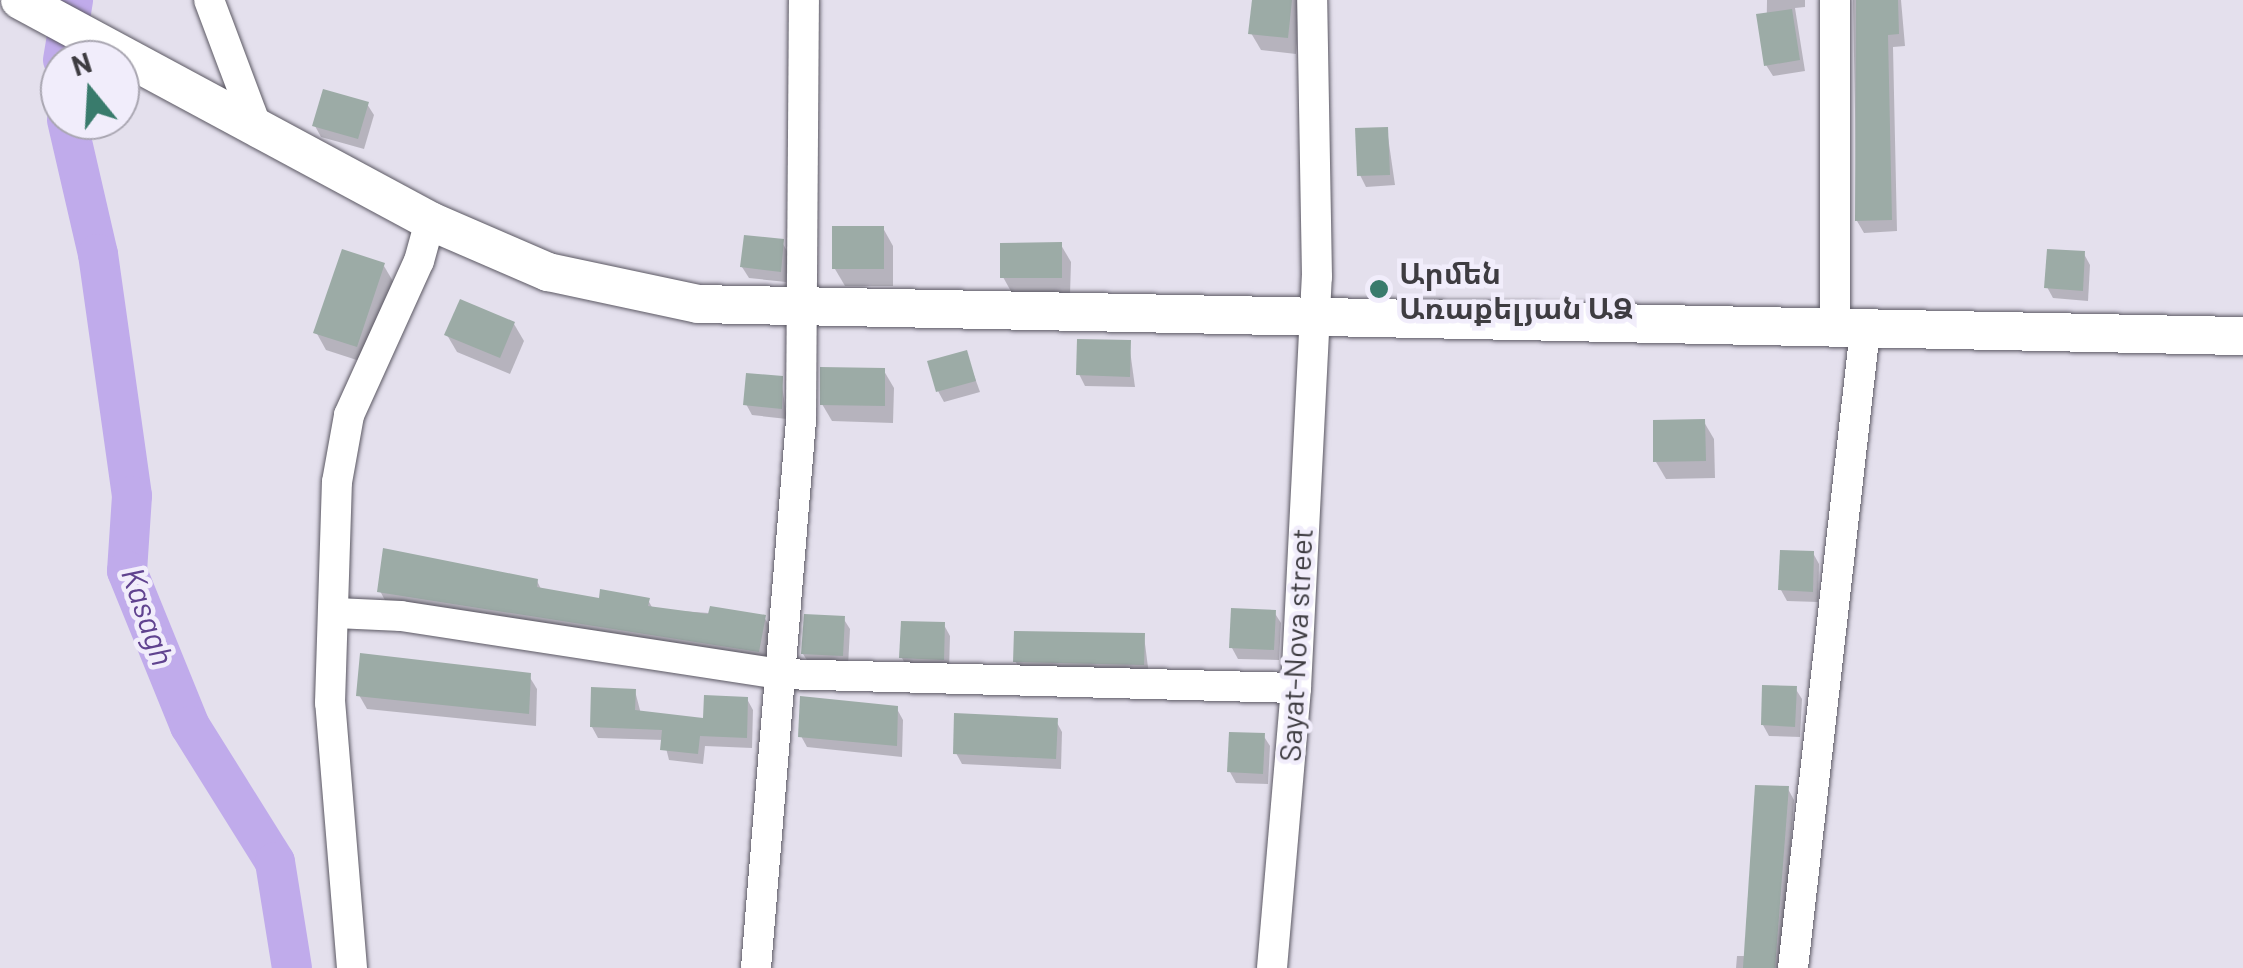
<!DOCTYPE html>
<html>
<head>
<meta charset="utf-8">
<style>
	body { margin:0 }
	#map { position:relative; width:2243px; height:968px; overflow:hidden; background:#e4e0ed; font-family:Barlow,"Noto Sans Armenian",sans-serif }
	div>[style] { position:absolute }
	.shadow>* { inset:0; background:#0003 }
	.river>* { height:40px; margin:-20px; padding:0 20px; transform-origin:20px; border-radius:20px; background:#c0abeb }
	.building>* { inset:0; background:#9caba6 }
	.roads { filter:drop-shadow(0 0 2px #5b5863) drop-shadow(0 0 2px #5b5863) }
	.minor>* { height:30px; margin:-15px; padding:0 15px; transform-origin:15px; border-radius:15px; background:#fff }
	.major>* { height:38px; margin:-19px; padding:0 19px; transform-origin:19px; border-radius:19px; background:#fff }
	.dots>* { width:28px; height:28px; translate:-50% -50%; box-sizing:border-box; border:5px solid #f1edfb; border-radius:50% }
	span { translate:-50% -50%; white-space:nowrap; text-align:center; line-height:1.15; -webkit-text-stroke:9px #f1edfb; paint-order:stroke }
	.poi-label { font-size:30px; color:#3e3c41; font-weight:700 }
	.left { translate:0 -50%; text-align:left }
	.street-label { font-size:30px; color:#3e3c41 }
	.water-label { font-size:32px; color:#60438f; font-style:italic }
	.north { position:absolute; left:40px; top:40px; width:100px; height:100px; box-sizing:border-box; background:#f1edfb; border:2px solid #a9a6b1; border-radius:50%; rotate:342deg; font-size:28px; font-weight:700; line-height:40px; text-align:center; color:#3e3c41 }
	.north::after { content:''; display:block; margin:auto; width:35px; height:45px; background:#397b6c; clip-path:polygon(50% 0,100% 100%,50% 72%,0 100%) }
</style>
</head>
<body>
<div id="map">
	<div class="shadow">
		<i style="clip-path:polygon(1254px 0,1300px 0,1296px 54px,1261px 50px,1251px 33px)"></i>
		<i style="clip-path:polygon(1767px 0,1805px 0,1805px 7px,1795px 8px,1805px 71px,1773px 76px,1766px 65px)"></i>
		<i style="clip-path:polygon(1853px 0,1901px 0,1905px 46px,1893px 47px,1897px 231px,1864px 233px,1857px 221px)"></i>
		<i style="clip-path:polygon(367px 104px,374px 115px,364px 149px,321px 137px,315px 126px)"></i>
		<i style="clip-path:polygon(1387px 130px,1395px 185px,1366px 187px,1360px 175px)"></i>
		<i style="clip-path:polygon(883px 228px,893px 246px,893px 286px,845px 286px,835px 269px)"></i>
		<i style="clip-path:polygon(782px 242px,788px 253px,786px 282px,749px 278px,742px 267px)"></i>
		<i style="clip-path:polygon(1061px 245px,1071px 262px,1070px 294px,1013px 295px,1003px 277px)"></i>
		<i style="clip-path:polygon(2084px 254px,2090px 265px,2088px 301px,2053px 298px,2047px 287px)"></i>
		<i style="clip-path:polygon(384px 266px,394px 283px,366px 363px,326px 350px,316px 332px)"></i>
		<i style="clip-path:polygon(514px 324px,524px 341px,510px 374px,457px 352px,447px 335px)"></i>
		<i style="clip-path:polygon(1129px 343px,1135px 387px,1085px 386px,1079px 374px)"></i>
		<i style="clip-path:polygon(966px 353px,980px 392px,944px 402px,938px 391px)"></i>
		<i style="clip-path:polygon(884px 371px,894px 388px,893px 423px,832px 421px,822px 404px)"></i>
		<i style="clip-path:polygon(781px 379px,787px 419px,752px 415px,746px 404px)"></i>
		<i style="clip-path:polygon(1704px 422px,1714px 439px,1715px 478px,1666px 479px,1656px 462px)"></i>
		<i style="clip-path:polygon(1813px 553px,1819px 564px,1818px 602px,1787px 601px,1781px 590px)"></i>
		<i style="clip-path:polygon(537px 581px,542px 591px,601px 601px,648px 600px,653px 609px,764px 617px,772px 630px,766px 664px,387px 604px,380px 591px)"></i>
		<i style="clip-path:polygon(1274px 612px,1281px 623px,1279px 660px,1238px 659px,1232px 648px)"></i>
		<i style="clip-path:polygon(843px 618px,850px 629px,848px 666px,810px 665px,803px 654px)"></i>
		<i style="clip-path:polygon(944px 625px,950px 636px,949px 670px,908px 669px,902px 658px)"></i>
		<i style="clip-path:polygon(1144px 636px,1149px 675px,1022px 672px,1015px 661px)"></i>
		<i style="clip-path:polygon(363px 655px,529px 676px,537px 689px,536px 726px,367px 709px,359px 695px)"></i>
		<i style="clip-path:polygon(1795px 688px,1802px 699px,1800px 737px,1769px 736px,1763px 725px)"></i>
		<i style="clip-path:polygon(635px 691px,641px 714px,705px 721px,747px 699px,753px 710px,752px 748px,705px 746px,703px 764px,669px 760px,664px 740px,598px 738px,592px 727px)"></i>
		<i style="clip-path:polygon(897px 709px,903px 720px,902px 757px,807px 747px,801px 736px)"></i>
		<i style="clip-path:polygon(1056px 721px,1062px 732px,1061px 769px,962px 764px,956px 753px)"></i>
		<i style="clip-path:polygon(1263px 735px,1270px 746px,1268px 784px,1236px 783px,1230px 772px)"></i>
		<i style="clip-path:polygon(1788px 789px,1794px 800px,1782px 968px,1736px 968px,1737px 956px,1746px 956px)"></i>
	</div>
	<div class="river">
		<i style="left:63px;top:60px;width:61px;rotate:-80.5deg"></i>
		<i style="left:67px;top:120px;width:138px;rotate:77deg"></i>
		<i style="left:98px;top:254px;width:244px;rotate:82deg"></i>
		<i style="left:132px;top:496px;width:75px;rotate:93.8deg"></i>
		<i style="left:127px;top:571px;width:167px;rotate:67.9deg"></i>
		<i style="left:190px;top:726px;width:160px;rotate:58deg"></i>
		<i style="left:275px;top:862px;width:107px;rotate:80.9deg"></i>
	</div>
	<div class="building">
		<i style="clip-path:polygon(1252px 0,1292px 0,1288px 38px,1248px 34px)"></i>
		<i style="clip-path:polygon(1856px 0,1898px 0,1899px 34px,1888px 35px,1892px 220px,1855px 221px)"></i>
		<i style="clip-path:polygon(1792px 9px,1800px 60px,1764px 66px,1756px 14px)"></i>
		<i style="clip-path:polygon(323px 89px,369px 102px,358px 139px,312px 126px)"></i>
		<i style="clip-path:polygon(1388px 127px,1390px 175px,1357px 176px,1355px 128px)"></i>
		<i style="clip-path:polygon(832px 226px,884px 226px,884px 269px,832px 269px)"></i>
		<i style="clip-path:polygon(744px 235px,784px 239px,781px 272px,740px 267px)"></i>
		<i style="clip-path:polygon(1062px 242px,1062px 278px,1000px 278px,1000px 243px)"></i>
		<i style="clip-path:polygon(342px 249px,385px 263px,357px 347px,313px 333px)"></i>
		<i style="clip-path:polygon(2047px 249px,2085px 251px,2083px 291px,2044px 288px)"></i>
		<i style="clip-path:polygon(460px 299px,515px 322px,500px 358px,444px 335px)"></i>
		<i style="clip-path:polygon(1077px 339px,1131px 340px,1130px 377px,1076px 375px)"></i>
		<i style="clip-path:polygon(967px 350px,976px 381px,936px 392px,927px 361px)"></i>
		<i style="clip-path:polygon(820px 367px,885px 368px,885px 406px,820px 405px)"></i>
		<i style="clip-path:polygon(746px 373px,783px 376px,782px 409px,743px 405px)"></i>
		<i style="clip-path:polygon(1705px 419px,1706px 461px,1653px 462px,1653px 420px)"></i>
		<i style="clip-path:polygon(383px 548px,538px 579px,537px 587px,599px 598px,600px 589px,650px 598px,648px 606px,708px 614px,710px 606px,766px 615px,759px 652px,377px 592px)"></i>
		<i style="clip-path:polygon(1780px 550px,1814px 551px,1813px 592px,1778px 590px)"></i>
		<i style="clip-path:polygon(1231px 608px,1276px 610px,1274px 650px,1229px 648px)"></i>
		<i style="clip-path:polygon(804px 614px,845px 616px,843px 656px,801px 654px)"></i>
		<i style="clip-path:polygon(901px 621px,945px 622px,944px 660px,899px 658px)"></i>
		<i style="clip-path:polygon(1014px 631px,1145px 633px,1144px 665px,1013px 662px)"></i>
		<i style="clip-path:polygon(360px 653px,531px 673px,529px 714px,356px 696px)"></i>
		<i style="clip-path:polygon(1762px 685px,1797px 686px,1795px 727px,1761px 725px)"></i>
		<i style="clip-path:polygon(591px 687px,636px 689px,635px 710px,703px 718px,704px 695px,748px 697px,747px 738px,700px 736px,698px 754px,660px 750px,662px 730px,590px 727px)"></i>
		<i style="clip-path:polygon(800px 696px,898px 706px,897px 746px,798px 737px)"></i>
		<i style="clip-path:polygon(954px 713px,1058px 718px,1056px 759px,953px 754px)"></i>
		<i style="clip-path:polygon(1229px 732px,1265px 733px,1263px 774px,1227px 772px)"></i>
		<i style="clip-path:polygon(1755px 785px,1789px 786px,1775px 968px,1743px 968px)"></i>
	</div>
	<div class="roads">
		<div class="minor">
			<i style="left:209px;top:0;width:142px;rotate:69.4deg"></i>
			<i style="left:1835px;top:329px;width:329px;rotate:-90deg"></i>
			<i style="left:336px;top:613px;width:65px;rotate:2.6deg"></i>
			<i style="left:401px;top:616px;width:384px;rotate:8.7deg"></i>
			<i style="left:781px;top:674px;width:515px;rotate:1.56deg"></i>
			<i style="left:352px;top:968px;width:266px;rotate:-94.7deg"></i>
			<i style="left:330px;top:703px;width:221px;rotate:-88.2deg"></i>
			<i style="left:337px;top:482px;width:68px;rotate:-79.8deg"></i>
			<i style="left:349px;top:415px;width:169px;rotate:-65.6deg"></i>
			<i style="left:419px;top:261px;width:41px;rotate:-74.6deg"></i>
			<i style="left:756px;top:968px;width:549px;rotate:-85.3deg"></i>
			<i style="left:801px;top:421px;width:421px;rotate:-89.6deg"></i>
			<i style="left:1272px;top:968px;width:281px;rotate:-85.1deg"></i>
			<i style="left:1296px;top:688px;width:412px;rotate:-87.1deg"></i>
			<i style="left:1317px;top:277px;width:277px;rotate:-91deg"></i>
			<i style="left:1793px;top:968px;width:642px;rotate:-83.56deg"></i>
		</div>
		<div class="major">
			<i style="left:20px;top:0;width:466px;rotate:28.3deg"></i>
			<i style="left:430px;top:221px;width:129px;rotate:23.4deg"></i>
			<i style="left:548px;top:272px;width:153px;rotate:12deg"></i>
			<i style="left:698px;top:304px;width:1545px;rotate:1.19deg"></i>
		</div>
	</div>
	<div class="dots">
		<i style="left:1379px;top:289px;background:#397b6c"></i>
	</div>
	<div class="poi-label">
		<span class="left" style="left:1399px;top:289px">Արմեն<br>Առաքելյան ԱՁ</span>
	</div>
	<div class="street-label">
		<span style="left:1295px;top:645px;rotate:-87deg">Sayat-Nova street</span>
	</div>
	<div class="water-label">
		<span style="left:149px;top:616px;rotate:71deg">Kasagh</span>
	</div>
	<div class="north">N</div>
</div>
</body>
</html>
